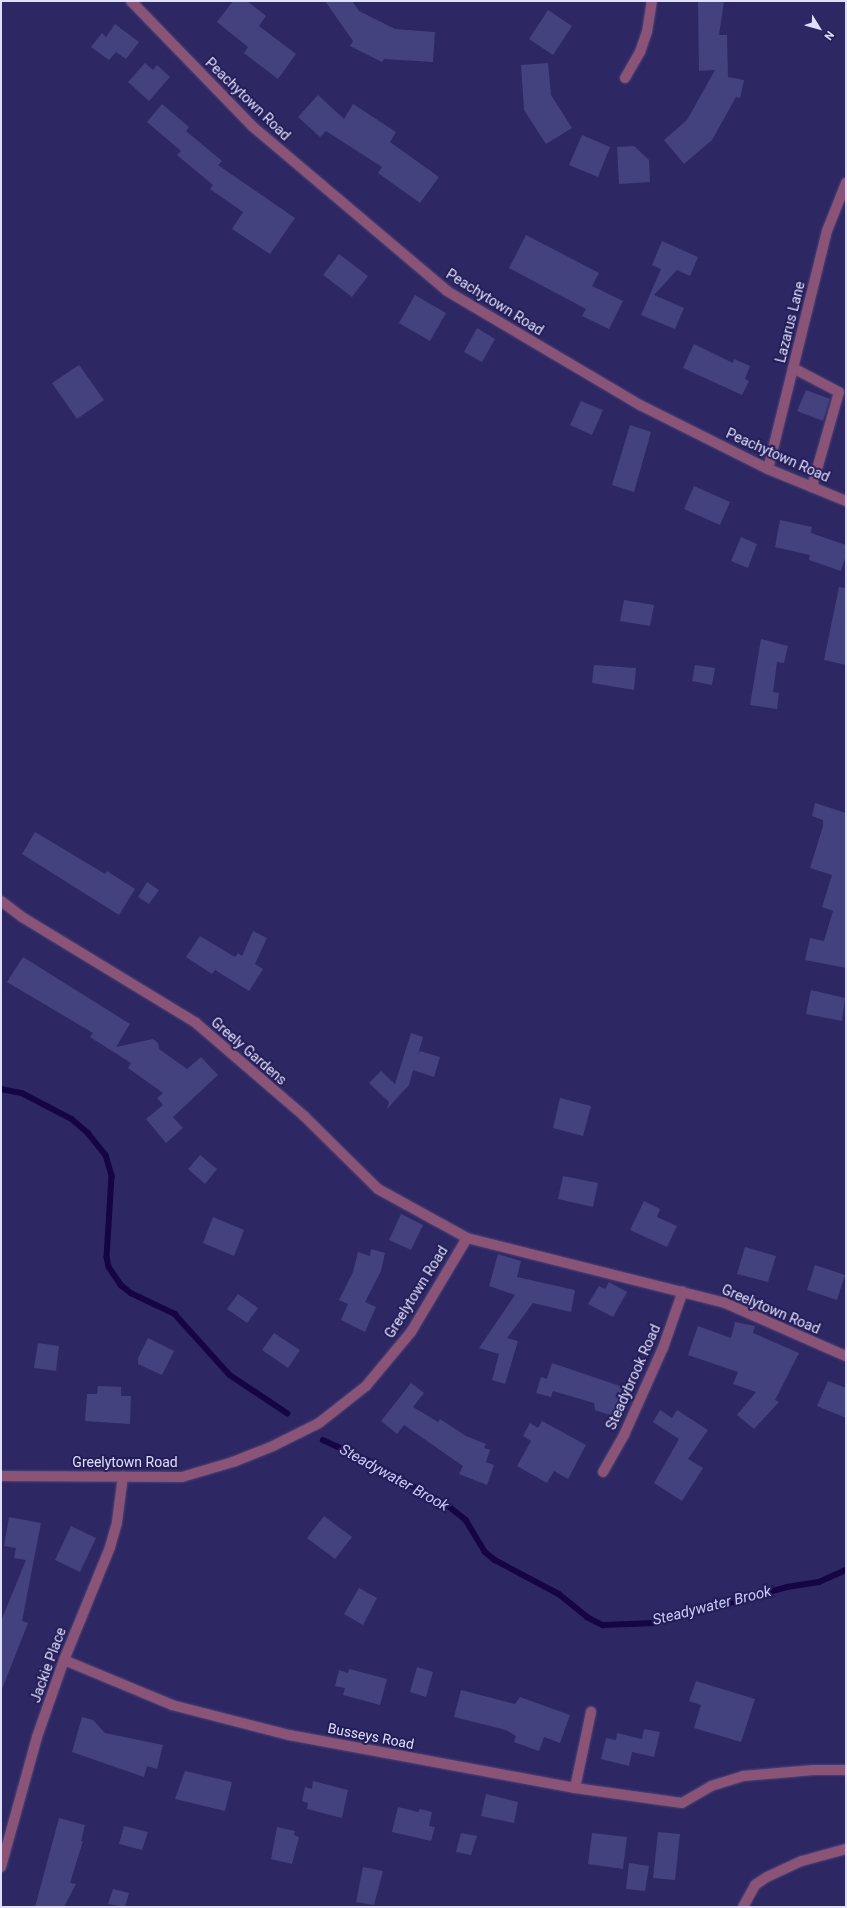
<!DOCTYPE html>
<html>
<head>
<meta charset="utf-8">
<style>
	body { margin:0 }
	#map { position:relative; width:847px; height:1908px; overflow:hidden; background:#2d2863; font-family:Roboto,sans-serif }
	div>[style] { position:absolute }
	.stream>* { height:5.5px; margin:-2.75px; padding:0 2.75px; transform-origin:2.75px; border-radius:2.75px; background:#150545 }
	.building>* { inset:0; background:#44417f }
	.roads { filter:drop-shadow(0 0 1px #49457c) drop-shadow(0 0 1px #49457c) }
	.street>* { height:10px; margin:-5px; padding:0 5px; transform-origin:5px; border-radius:5px; background:#8b5375 }
	span { translate:-50% -50%; white-space:nowrap; text-align:center; line-height:1.15; -webkit-text-stroke:4px #241d57; paint-order:stroke }
	.street-label { font-size:14px; color:#dee0fd }
	.water-label { font-size:15px; color:#c9cbfa; font-style:italic }
	.frame { position:absolute; inset:0; border:2px solid #dee0fd; pointer-events:none }
	.north { position:absolute; left:799px; top:8px; width:40px; height:40px; -webkit-text-stroke:3px #241d57; paint-order:stroke; rotate:127deg; font-size:11px; font-weight:700; line-height:16px; text-align:center; color:#dee0fd }
	.north::after { content:''; display:block; margin:auto; width:14px; height:18px; background:#dee0fd; clip-path:polygon(50% 0,100% 100%,50% 72%,0 100%) }
</style>
</head>
<body>
<div id="map">
	<div class="stream">
		<i style="left:1px;top:1089px;width:21px;rotate:11deg"></i>
		<i style="left:22px;top:1093px;width:56px;rotate:27.5deg"></i>
		<i style="left:72px;top:1119px;width:21px;rotate:41deg"></i>
		<i style="left:88px;top:1133px;width:28px;rotate:51deg"></i>
		<i style="left:106px;top:1155px;width:22px;rotate:74deg"></i>
		<i style="left:112px;top:1176px;width:81px;rotate:93.5deg"></i>
		<i style="left:107px;top:1257px;width:10px;rotate:79deg"></i>
		<i style="left:109px;top:1267px;width:22px;rotate:56deg"></i>
		<i style="left:121px;top:1285px;width:13px;rotate:39deg"></i>
		<i style="left:131px;top:1293px;width:49px;rotate:25.5deg"></i>
		<i style="left:175px;top:1314px;width:82px;rotate:48deg"></i>
		<i style="left:230px;top:1375px;width:69px;rotate:33.7deg"></i>
		<i style="left:323px;top:1440px;width:53px;rotate:24.6deg"></i>
		<i style="left:371px;top:1462px;width:87px;rotate:29.5deg"></i>
		<i style="left:447px;top:1505px;width:24px;rotate:38deg"></i>
		<i style="left:466px;top:1520px;width:37px;rotate:59deg"></i>
		<i style="left:485px;top:1552px;width:13px;rotate:39deg"></i>
		<i style="left:495px;top:1560px;width:72px;rotate:28deg"></i>
		<i style="left:559px;top:1594px;width:36px;rotate:39deg"></i>
		<i style="left:587px;top:1617px;width:18px;rotate:27deg"></i>
		<i style="left:603px;top:1625px;width:52px;rotate:-2.2deg"></i>
		<i style="left:655px;top:1623px;width:15px;rotate:-28deg"></i>
		<i style="left:668px;top:1616px;width:48px;rotate:-10.8deg"></i>
		<i style="left:715px;top:1607px;width:75px;rotate:-15.5deg"></i>
		<i style="left:787px;top:1587px;width:32px;rotate:-9deg"></i>
		<i style="left:819px;top:1582px;width:30px;rotate:-24deg"></i>
	</div>
	<div class="building">
		<i style="clip-path:polygon(233px 1px,247px 1px,266px 16px,259px 26px,296px 54px,278px 79px,244px 53px,248px 47px,217px 22px)"></i>
		<i style="clip-path:polygon(325px 1px,352px 1px,359px 11px,395px 29px,435px 32px,433px 62px,384px 59px,382px 62px,350px 46px,353px 41px)"></i>
		<i style="clip-path:polygon(698px 1px,724px 1px,719px 35px,727px 35px,728px 77px,744px 80px,740px 98px,736px 97px,712px 140px,684px 164px,664px 140px,687px 120px,715px 70px,699px 71px)"></i>
		<i style="clip-path:polygon(548px 10px,572px 26px,553px 55px,529px 39px)"></i>
		<i style="clip-path:polygon(115px 24px,139px 42px,126px 59px,116px 52px,109px 60px,91px 47px,102px 33px,106px 37px)"></i>
		<i style="clip-path:polygon(145px 63px,153px 70px,157px 65px,170px 77px,149px 101px,128px 82px)"></i>
		<i style="clip-path:polygon(548px 63px,551px 95px,572px 128px,546px 144px,524px 110px,521px 65px)"></i>
		<i style="clip-path:polygon(318px 95px,344px 119px,353px 104px,396px 132px,390px 142px,439px 177px,420px 203px,378px 173px,382px 167px,326px 131px,320px 137px,298px 117px)"></i>
		<i style="clip-path:polygon(162px 104px,189px 127px,186px 131px,222px 161px,218px 165px,295px 218px,270px 254px,232px 229px,243px 212px,210px 189px,213px 185px,177px 155px,181px 151px,147px 122px)"></i>
		<i style="clip-path:polygon(582px 135px,610px 147px,598px 177px,569px 165px)"></i>
		<i style="clip-path:polygon(634px 146px,649px 160px,650px 182px,619px 184px,617px 147px)"></i>
		<i style="clip-path:polygon(526px 235px,599px 273px,592px 286px,623px 301px,609px 329px,582px 316px,586px 309px,509px 268px)"></i>
		<i style="clip-path:polygon(662px 241px,698px 257px,690px 276px,677px 270px,654px 295px,684px 308px,675px 329px,641px 315px,661px 269px,652px 265px)"></i>
		<i style="clip-path:polygon(339px 254px,368px 276px,352px 297px,323px 275px)"></i>
		<i style="clip-path:polygon(415px 295px,446px 313px,430px 341px,399px 323px)"></i>
		<i style="clip-path:polygon(477px 328px,495px 339px,482px 362px,464px 352px)"></i>
		<i style="clip-path:polygon(694px 344px,733px 363px,734px 359px,750px 366px,745px 379px,749px 381px,742px 395px,683px 368px)"></i>
		<i style="clip-path:polygon(79px 365px,104px 400px,77px 419px,52px 383px)"></i>
		<i style="clip-path:polygon(806px 390px,830px 399px,823px 421px,797px 411px)"></i>
		<i style="clip-path:polygon(581px 401px,603px 410px,592px 435px,570px 425px)"></i>
		<i style="clip-path:polygon(630px 425px,651px 432px,634px 492px,612px 485px)"></i>
		<i style="clip-path:polygon(694px 486px,730px 502px,720px 525px,684px 509px)"></i>
		<i style="clip-path:polygon(780px 520px,812px 527px,811px 533px,846px 545px,846px 555px,841px 571px,809px 560px,810px 555px,775px 547px)"></i>
		<i style="clip-path:polygon(741px 537px,757px 544px,748px 568px,731px 561px)"></i>
		<i style="clip-path:polygon(839px 587px,846px 588px,846px 665px,824px 660px)"></i>
		<i style="clip-path:polygon(624px 600px,654px 605px,650px 626px,620px 621px)"></i>
		<i style="clip-path:polygon(761px 639px,788px 646px,784px 663px,777px 662px,773px 692px,779px 693px,777px 709px,750px 705px)"></i>
		<i style="clip-path:polygon(594px 665px,636px 668px,634px 690px,592px 683px)"></i>
		<i style="clip-path:polygon(695px 665px,715px 668px,712px 685px,692px 681px)"></i>
		<i style="clip-path:polygon(815px 803px,846px 813px,846px 968px,805px 960px,810px 938px,824px 941px,833px 911px,822px 907px,832px 875px,810px 868px,823px 826px,823px 820px,812px 816px)"></i>
		<i style="clip-path:polygon(35px 832px,105px 874px,107px 871px,135px 889px,119px 915px,22px 854px)"></i>
		<i style="clip-path:polygon(147px 882px,159px 890px,149px 904px,138px 897px)"></i>
		<i style="clip-path:polygon(253px 931px,267px 938px,255px 964px,263px 969px,249px 991px,215px 970px,212px 974px,186px 957px,200px 936px,235px 957px,238px 953px,242px 956px)"></i>
		<i style="clip-path:polygon(23px 957px,130px 1024px,116px 1047px,153px 1039px,158px 1043px,159px 1049px,187px 1069px,201px 1057px,218px 1075px,173px 1117px,183px 1128px,166px 1143px,146px 1119px,163px 1105px,157px 1098px,163px 1093px,128px 1068px,131px 1063px,90px 1037px,93px 1033px,7px 982px)"></i>
		<i style="clip-path:polygon(811px 990px,845px 998px,842px 1021px,806px 1014px)"></i>
		<i style="clip-path:polygon(411px 1033px,423px 1037px,418px 1055px,420px 1051px,440px 1057px,434px 1077px,413px 1070px,409px 1085px,387px 1109px,389px 1102px,369px 1083px,381px 1071px,395px 1084px)"></i>
		<i style="clip-path:polygon(560px 1098px,591px 1106px,583px 1136px,553px 1128px)"></i>
		<i style="clip-path:polygon(200px 1155px,217px 1169px,205px 1184px,188px 1169px)"></i>
		<i style="clip-path:polygon(563px 1176px,598px 1183px,593px 1207px,558px 1199px)"></i>
		<i style="clip-path:polygon(644px 1201px,660px 1209px,657px 1217px,677px 1226px,667px 1247px,630px 1230px)"></i>
		<i style="clip-path:polygon(401px 1214px,423px 1225px,411px 1250px,389px 1240px)"></i>
		<i style="clip-path:polygon(213px 1217px,244px 1230px,234px 1256px,203px 1243px)"></i>
		<i style="clip-path:polygon(745px 1247px,776px 1256px,768px 1282px,737px 1274px)"></i>
		<i style="clip-path:polygon(371px 1249px,385px 1253px,381px 1271px,365px 1302px,376px 1307px,365px 1332px,341px 1320px,348px 1304px,339px 1300px,353px 1272px,358px 1252px,370px 1256px)"></i>
		<i style="clip-path:polygon(498px 1254px,521px 1261px,517px 1277px,575px 1290px,571px 1312px,533px 1303px,507px 1338px,518px 1341px,505px 1384px,492px 1380px,499px 1354px,479px 1348px,515px 1295px,489px 1286px)"></i>
		<i style="clip-path:polygon(815px 1265px,845px 1275px,837px 1300px,807px 1290px)"></i>
		<i style="clip-path:polygon(609px 1282px,627px 1292px,613px 1317px,588px 1304px,599px 1286px,605px 1289px)"></i>
		<i style="clip-path:polygon(238px 1294px,258px 1308px,247px 1323px,227px 1309px)"></i>
		<i style="clip-path:polygon(735px 1322px,755px 1326px,753px 1333px,799px 1353px,775px 1400px,779px 1402px,754px 1429px,737px 1415px,756px 1392px,733px 1384px,738px 1372px,688px 1355px,698px 1326px,731px 1338px)"></i>
		<i style="clip-path:polygon(274px 1333px,300px 1350px,288px 1368px,262px 1350px)"></i>
		<i style="clip-path:polygon(148px 1338px,174px 1351px,162px 1375px,138px 1364px,138px 1358px)"></i>
		<i style="clip-path:polygon(38px 1343px,59px 1346px,56px 1371px,34px 1368px)"></i>
		<i style="clip-path:polygon(552px 1363px,623px 1387px,612px 1416px,595px 1410px,594px 1403px,553px 1391px,551px 1397px,536px 1393px,541px 1377px,547px 1379px)"></i>
		<i style="clip-path:polygon(828px 1381px,846px 1388px,846px 1418px,817px 1406px)"></i>
		<i style="clip-path:polygon(411px 1383px,424px 1393px,413px 1407px,438px 1422px,440px 1419px,466px 1436px,486px 1444px,484px 1448px,490px 1450px,486px 1462px,494px 1465px,487px 1485px,459px 1474px,463px 1466px,404px 1425px,397px 1434px,381px 1421px)"></i>
		<i style="clip-path:polygon(98px 1386px,121px 1387px,121px 1396px,131px 1396px,130px 1424px,85px 1421px,87px 1394px,97px 1394px)"></i>
		<i style="clip-path:polygon(660px 1410px,672px 1418px,677px 1410px,708px 1430px,688px 1459px,703px 1468px,682px 1501px,654px 1483px,679px 1439px,653px 1422px)"></i>
		<i style="clip-path:polygon(542px 1421px,586px 1445px,568px 1479px,554px 1471px,547px 1483px,517px 1466px,531px 1441px,523px 1436px,530px 1423px,538px 1428px)"></i>
		<i style="clip-path:polygon(324px 1516px,352px 1537px,335px 1559px,307px 1538px)"></i>
		<i style="clip-path:polygon(9px 1517px,41px 1523px,22px 1621px,28px 1623px,2px 1689px,1px 1621px,26px 1560px,14px 1558px,16px 1548px,4px 1546px)"></i>
		<i style="clip-path:polygon(71px 1526px,96px 1538px,80px 1572px,55px 1560px)"></i>
		<i style="clip-path:polygon(359px 1588px,377px 1598px,363px 1625px,344px 1614px)"></i>
		<i style="clip-path:polygon(417px 1667px,433px 1672px,426px 1697px,410px 1692px)"></i>
		<i style="clip-path:polygon(349px 1669px,387px 1679px,380px 1705px,343px 1695px,345px 1688px,335px 1686px,339px 1670px,348px 1673px)"></i>
		<i style="clip-path:polygon(696px 1681px,755px 1699px,741px 1742px,694px 1728px,701px 1705px,689px 1701px)"></i>
		<i style="clip-path:polygon(461px 1690px,515px 1704px,520px 1697px,570px 1715px,560px 1743px,544px 1737px,539px 1751px,514px 1742px,516px 1736px,506px 1730px,454px 1717px)"></i>
		<i style="clip-path:polygon(82px 1717px,93px 1720px,105px 1733px,163px 1745px,157px 1769px,147px 1766px,144px 1777px,72px 1752px)"></i>
		<i style="clip-path:polygon(644px 1729px,660px 1732px,654px 1757px,632px 1752px,629px 1766px,601px 1759px,606px 1738px,616px 1740px,617px 1733px,642px 1739px)"></i>
		<i style="clip-path:polygon(185px 1771px,232px 1782px,225px 1811px,175px 1799px)"></i>
		<i style="clip-path:polygon(313px 1781px,348px 1790px,342px 1818px,307px 1809px,308px 1803px,302px 1801px,305px 1787px,312px 1789px)"></i>
		<i style="clip-path:polygon(486px 1794px,518px 1802px,514px 1823px,481px 1816px)"></i>
		<i style="clip-path:polygon(398px 1807px,418px 1812px,420px 1809px,432px 1812px,429px 1826px,435px 1827px,431px 1841px,392px 1832px)"></i>
		<i style="clip-path:polygon(59px 1818px,85px 1825px,81px 1841px,83px 1841px,70px 1883px,76px 1884px,64px 1907px,35px 1907px)"></i>
		<i style="clip-path:polygon(124px 1826px,148px 1832px,142px 1850px,119px 1844px)"></i>
		<i style="clip-path:polygon(277px 1827px,295px 1831px,294px 1835px,299px 1837px,292px 1864px,271px 1859px)"></i>
		<i style="clip-path:polygon(658px 1832px,680px 1834px,675px 1880px,653px 1878px)"></i>
		<i style="clip-path:polygon(461px 1833px,477px 1836px,471px 1855px,456px 1852px)"></i>
		<i style="clip-path:polygon(592px 1833px,627px 1837px,623px 1869px,588px 1864px)"></i>
		<i style="clip-path:polygon(629px 1863px,649px 1866px,645px 1891px,626px 1889px)"></i>
		<i style="clip-path:polygon(363px 1867px,383px 1871px,374px 1905px,356px 1902px)"></i>
		<i style="clip-path:polygon(113px 1889px,129px 1893px,125px 1907px,108px 1904px)"></i>
	</div>
	<div class="roads">
		<div class="street">
			<i style="left:131px;top:1px;width:174px;rotate:45.9deg"></i>
			<i style="left:252px;top:126px;width:255px;rotate:40.2deg"></i>
			<i style="left:447px;top:291px;width:224px;rotate:30.6deg"></i>
			<i style="left:640px;top:405px;width:143px;rotate:26.6deg"></i>
			<i style="left:768px;top:469px;width:84px;rotate:22.3deg"></i>
			<i style="left:625px;top:78px;width:30px;rotate:-60deg"></i>
			<i style="left:640px;top:52px;width:21px;rotate:-71deg"></i>
			<i style="left:647px;top:32px;width:31px;rotate:-81deg"></i>
			<i style="left:793px;top:368px;width:52px;rotate:27.6deg"></i>
			<i style="left:839px;top:392px;width:99px;rotate:105.9deg"></i>
			<i style="left:768px;top:469px;width:245px;rotate:-76.1deg"></i>
			<i style="left:827px;top:231px;width:52px;rotate:-68.4deg"></i>
			<i style="left:1px;top:901px;width:26px;rotate:37deg"></i>
			<i style="left:22px;top:917px;width:204px;rotate:31.3deg"></i>
			<i style="left:196px;top:1023px;width:143px;rotate:40.7deg"></i>
			<i style="left:304px;top:1116px;width:104px;rotate:44.6deg"></i>
			<i style="left:378px;top:1189px;width:102px;rotate:28.8deg"></i>
			<i style="left:603px;top:1472px;width:43px;rotate:-60.4deg"></i>
			<i style="left:624px;top:1435px;width:95px;rotate:-65.9deg"></i>
			<i style="left:663px;top:1348px;width:60px;rotate:-70.7deg"></i>
			<i style="left:1px;top:1476px;width:181px;rotate:0.3deg"></i>
			<i style="left:182px;top:1477px;width:53px;rotate:-16.4deg"></i>
			<i style="left:233px;top:1462px;width:43px;rotate:-21.8deg"></i>
			<i style="left:273px;top:1446px;width:51px;rotate:-26.6deg"></i>
			<i style="left:319px;top:1423px;width:60px;rotate:-38.2deg"></i>
			<i style="left:366px;top:1386px;width:70px;rotate:-50.2deg"></i>
			<i style="left:411px;top:1332px;width:109px;rotate:-59.2deg"></i>
			<i style="left:467px;top:1238px;width:266px;rotate:14.1deg"></i>
			<i style="left:725px;top:1303px;width:132px;rotate:23.7deg"></i>
			<i style="left:64px;top:1660px;width:117px;rotate:22.6deg"></i>
			<i style="left:172px;top:1705px;width:121px;rotate:14.4deg"></i>
			<i style="left:289px;top:1735px;width:291px;rotate:10.5deg"></i>
			<i style="left:575px;top:1788px;width:108px;rotate:8deg"></i>
			<i style="left:682px;top:1803px;width:34px;rotate:-30deg"></i>
			<i style="left:711px;top:1786px;width:34px;rotate:-17deg"></i>
			<i style="left:743px;top:1776px;width:71px;rotate:-4.8deg"></i>
			<i style="left:814px;top:1770px;width:32px"></i>
			<i style="left:575px;top:1788px;width:78px;rotate:-78.1deg"></i>
			<i style="left:1px;top:1867px;width:135px;rotate:-74.5deg"></i>
			<i style="left:37px;top:1737px;width:82px;rotate:-70.7deg"></i>
			<i style="left:64px;top:1660px;width:122px;rotate:-67.8deg"></i>
			<i style="left:110px;top:1547px;width:26px;rotate:-74deg"></i>
			<i style="left:117px;top:1522px;width:46px;rotate:-82.6deg"></i>
			<i style="left:743px;top:1907px;width:25px;rotate:-61deg"></i>
			<i style="left:755px;top:1885px;width:14px;rotate:-34deg"></i>
			<i style="left:767px;top:1877px;width:38px;rotate:-25deg"></i>
			<i style="left:802px;top:1861px;width:46px;rotate:-15.3deg"></i>
		</div>
	</div>
	<div class="street-label">
		<span style="left:248px;top:99px;rotate:44deg">Peachytown Road</span>
		<span style="left:495px;top:302px;rotate:32deg">Peachytown Road</span>
		<span style="left:790px;top:322px;rotate:-76deg">Lazarus Lane</span>
		<span style="left:778px;top:455px;rotate:24deg">Peachytown Road</span>
		<span style="left:249px;top:1051px;rotate:41deg">Greely Gardens</span>
		<span style="left:416px;top:1292px;rotate:-58deg">Greelytown Road</span>
		<span style="left:771px;top:1309px;rotate:23deg">Greelytown Road</span>
		<span style="left:633px;top:1377px;rotate:-66deg">Steadybrook Road</span>
		<span style="left:125px;top:1462px">Greelytown Road</span>
		<span style="left:48px;top:1665px;rotate:-70deg">Jackie Place</span>
		<span style="left:371px;top:1736px;rotate:11deg">Busseys Road</span>
	</div>
	<div class="water-label">
		<span style="left:394px;top:1478px;rotate:29deg">Steadywater Brook</span>
		<span style="left:712px;top:1606px;rotate:-14deg">Steadywater Brook</span>
	</div>
	<div class="frame"></div>
	<div class="north">N</div>
</div>
</body>
</html>
